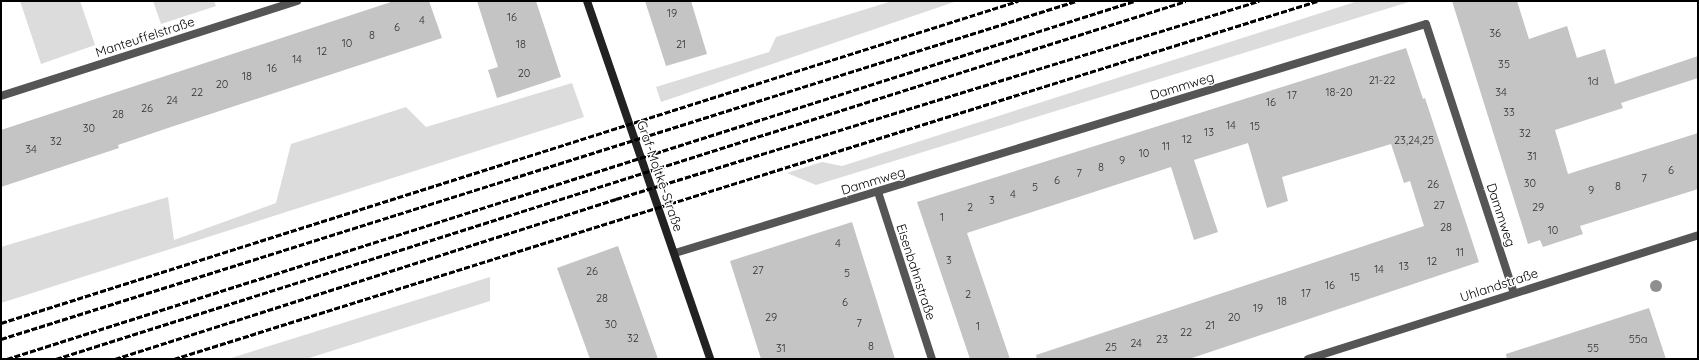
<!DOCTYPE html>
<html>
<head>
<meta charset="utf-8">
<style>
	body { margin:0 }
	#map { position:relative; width:1699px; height:360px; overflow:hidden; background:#fff; font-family:Quicksand,sans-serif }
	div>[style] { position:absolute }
	.green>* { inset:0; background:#dcdcdc }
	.building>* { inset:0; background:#c4c4c4 }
	.street>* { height:8px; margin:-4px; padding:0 4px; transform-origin:4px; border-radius:4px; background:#555 }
	.secondary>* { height:8px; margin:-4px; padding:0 4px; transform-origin:4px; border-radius:4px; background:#222 }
	.rail>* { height:3px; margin-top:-1.5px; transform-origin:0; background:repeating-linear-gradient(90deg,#000 0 6px,transparent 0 8px) }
	.trees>* { width:12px; height:12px; margin:-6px; border-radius:50%; background:#8f8f8f }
	span { translate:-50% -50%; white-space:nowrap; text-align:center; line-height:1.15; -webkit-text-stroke:3px #fff; paint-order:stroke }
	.number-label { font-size:11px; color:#313131 }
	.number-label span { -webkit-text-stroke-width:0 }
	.street-label { font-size:13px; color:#000 }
	.frame { position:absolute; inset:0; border:2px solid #000; pointer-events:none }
</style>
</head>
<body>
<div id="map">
	<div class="green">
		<i style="clip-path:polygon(20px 1px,80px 1px,95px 45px,41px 64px)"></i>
		<i style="clip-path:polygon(153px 1px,214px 1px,216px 6px,161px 24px)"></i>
		<i style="clip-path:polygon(892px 1px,957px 1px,661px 102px,656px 87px,769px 52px,776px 37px)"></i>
		<i style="clip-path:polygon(1358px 1px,1412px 1px,816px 185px,787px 173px,822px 162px,842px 166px)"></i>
		<i style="clip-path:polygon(572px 83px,584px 117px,1px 303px,1px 247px,168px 197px,174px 240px,276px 203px,291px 144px,406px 107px,426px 127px)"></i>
		<i style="clip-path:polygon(490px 277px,490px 301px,306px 359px,228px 359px)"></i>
	</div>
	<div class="building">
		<i style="clip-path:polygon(394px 1px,429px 1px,442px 38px,168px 128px,118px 145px,119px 148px,1px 187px,1px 130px)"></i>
		<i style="clip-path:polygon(477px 1px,536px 1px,561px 77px,497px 98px,488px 70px,498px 67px)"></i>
		<i style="clip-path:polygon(645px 1px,691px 1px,707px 54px,666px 66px)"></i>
		<i style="clip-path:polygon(1452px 1px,1517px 1px,1529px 39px,1567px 26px,1577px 58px,1605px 49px,1615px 84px,1698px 56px,1698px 78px,1621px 103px,1623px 108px,1555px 130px,1568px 174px,1698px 133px,1698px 189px,1580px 226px,1583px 234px,1543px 247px,1540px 240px,1528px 244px)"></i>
		<i style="clip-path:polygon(1406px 48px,1423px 99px,1425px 98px,1479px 262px,1189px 359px,1037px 359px,1036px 355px,1424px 226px,1410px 181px,1404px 183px,1391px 144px,1282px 177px,1288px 201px,1267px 208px,1248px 143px,1194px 160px,1218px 232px,1194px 240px,1171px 167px,967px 233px,1010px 359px,970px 359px,917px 202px)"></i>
		<i style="clip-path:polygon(852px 222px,895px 359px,761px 359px,730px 261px)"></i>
		<i style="clip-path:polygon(618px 246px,637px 300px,658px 359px,590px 359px,557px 268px)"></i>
		<i style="clip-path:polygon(1649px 308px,1666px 359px,1507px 359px,1506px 354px)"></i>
	</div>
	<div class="street">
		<i style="left:1px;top:96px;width:311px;rotate:-17.8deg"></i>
		<i style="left:878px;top:192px;width:176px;rotate:72.1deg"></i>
		<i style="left:675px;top:253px;width:785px;rotate:-16.96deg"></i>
		<i style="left:1426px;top:24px;width:283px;rotate:71.9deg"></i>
		<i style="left:1308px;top:359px;width:409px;rotate:-17.6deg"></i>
	</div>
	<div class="secondary">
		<i style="left:587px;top:1px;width:379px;rotate:71deg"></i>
	</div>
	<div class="rail">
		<i style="left:1px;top:323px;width:1067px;rotate:-17.57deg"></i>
		<i style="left:1px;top:339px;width:1127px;rotate:-17.45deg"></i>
		<i style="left:7px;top:359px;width:1182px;rotate:-17.62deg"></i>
		<i style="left:56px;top:359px;width:1185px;rotate:-17.58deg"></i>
		<i style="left:115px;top:359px;width:526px;rotate:-17.71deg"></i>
		<i style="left:616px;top:199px;width:673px;rotate:-17.12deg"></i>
		<i style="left:174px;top:359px;width:1198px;rotate:-17.39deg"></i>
	</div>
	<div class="trees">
		<i style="left:1656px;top:286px"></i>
	</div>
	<div class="number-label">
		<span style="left:672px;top:13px">19</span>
		<span style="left:512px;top:17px">16</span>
		<span style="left:422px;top:20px">4</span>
		<span style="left:397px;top:27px">6</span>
		<span style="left:1495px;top:33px">36</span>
		<span style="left:372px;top:35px">8</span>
		<span style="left:347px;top:43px">10</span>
		<span style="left:521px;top:44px">18</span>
		<span style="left:681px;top:44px">21</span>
		<span style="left:322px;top:51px">12</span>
		<span style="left:297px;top:59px">14</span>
		<span style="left:1504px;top:64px">35</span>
		<span style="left:272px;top:68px">16</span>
		<span style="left:524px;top:73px">20</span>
		<span style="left:247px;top:76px">18</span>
		<span style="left:1382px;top:80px">21-22</span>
		<span style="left:1593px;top:81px">1d</span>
		<span style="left:222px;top:84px">20</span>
		<span style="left:197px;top:92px">22</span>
		<span style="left:1339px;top:92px">18-20</span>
		<span style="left:1501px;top:92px">34</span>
		<span style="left:1292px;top:95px">17</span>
		<span style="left:172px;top:100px">24</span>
		<span style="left:1271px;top:102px">16</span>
		<span style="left:147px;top:108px">26</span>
		<span style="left:1509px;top:112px">33</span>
		<span style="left:118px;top:114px">28</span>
		<span style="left:1231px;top:125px">14</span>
		<span style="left:1255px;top:126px">15</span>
		<span style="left:89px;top:128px">30</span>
		<span style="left:1209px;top:132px">13</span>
		<span style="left:1525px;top:133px">32</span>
		<span style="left:1187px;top:139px">12</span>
		<span style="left:1414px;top:140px">23,24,25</span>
		<span style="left:56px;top:141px">32</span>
		<span style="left:1166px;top:146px">11</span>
		<span style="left:31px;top:149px">34</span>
		<span style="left:1144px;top:153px">10</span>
		<span style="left:1532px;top:156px">31</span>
		<span style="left:1122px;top:160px">9</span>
		<span style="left:1101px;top:167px">8</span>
		<span style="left:1671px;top:170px">6</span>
		<span style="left:1079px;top:173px">7</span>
		<span style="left:1644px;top:178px">7</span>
		<span style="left:1057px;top:180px">6</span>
		<span style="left:1530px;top:183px">30</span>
		<span style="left:1433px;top:184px">26</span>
		<span style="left:1618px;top:186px">8</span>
		<span style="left:1035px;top:187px">5</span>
		<span style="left:1591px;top:190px">9</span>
		<span style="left:1013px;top:194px">4</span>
		<span style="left:992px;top:200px">3</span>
		<span style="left:1439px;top:205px">27</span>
		<span style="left:970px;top:207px">2</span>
		<span style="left:1538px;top:207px">29</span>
		<span style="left:942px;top:217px">1</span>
		<span style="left:1446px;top:227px">28</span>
		<span style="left:1553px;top:230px">10</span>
		<span style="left:838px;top:243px">4</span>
		<span style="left:1460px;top:252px">11</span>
		<span style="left:949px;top:260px">3</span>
		<span style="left:1432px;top:261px">12</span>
		<span style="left:1404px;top:266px">13</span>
		<span style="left:1379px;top:269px">14</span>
		<span style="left:758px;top:270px">27</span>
		<span style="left:592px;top:271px">26</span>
		<span style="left:847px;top:273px">5</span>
		<span style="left:1355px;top:277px">15</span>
		<span style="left:1330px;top:285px">16</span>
		<span style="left:1306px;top:293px">17</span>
		<span style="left:968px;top:294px">2</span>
		<span style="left:602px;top:298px">28</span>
		<span style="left:1282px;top:301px">18</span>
		<span style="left:845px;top:302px">6</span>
		<span style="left:1258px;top:308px">19</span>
		<span style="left:771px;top:317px">29</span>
		<span style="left:1234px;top:317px">20</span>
		<span style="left:859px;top:323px">7</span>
		<span style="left:611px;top:324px">30</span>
		<span style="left:1210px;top:325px">21</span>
		<span style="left:978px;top:326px">1</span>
		<span style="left:1186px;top:332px">22</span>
		<span style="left:633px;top:338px">32</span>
		<span style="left:1162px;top:339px">23</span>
		<span style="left:1638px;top:339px">55a</span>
		<span style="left:1136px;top:343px">24</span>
		<span style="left:871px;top:346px">8</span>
		<span style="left:1111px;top:347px">25</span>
		<span style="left:781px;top:348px">31</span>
		<span style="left:1593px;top:348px">55</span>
	</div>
	<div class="street-label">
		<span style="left:145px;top:37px;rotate:-18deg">Manteuffelstraße</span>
		<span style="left:1182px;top:86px;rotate:-17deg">Dammweg</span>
		<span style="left:660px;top:176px;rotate:71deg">Graf-Moltke-Straße</span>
		<span style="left:873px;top:181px;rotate:-17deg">Dammweg</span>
		<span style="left:1501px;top:215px;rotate:72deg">Dammweg</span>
		<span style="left:916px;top:272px;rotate:72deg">Eisenbahnstraße</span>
		<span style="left:1499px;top:285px;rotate:-18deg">Uhlandstraße</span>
	</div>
	<div class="frame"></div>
</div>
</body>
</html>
